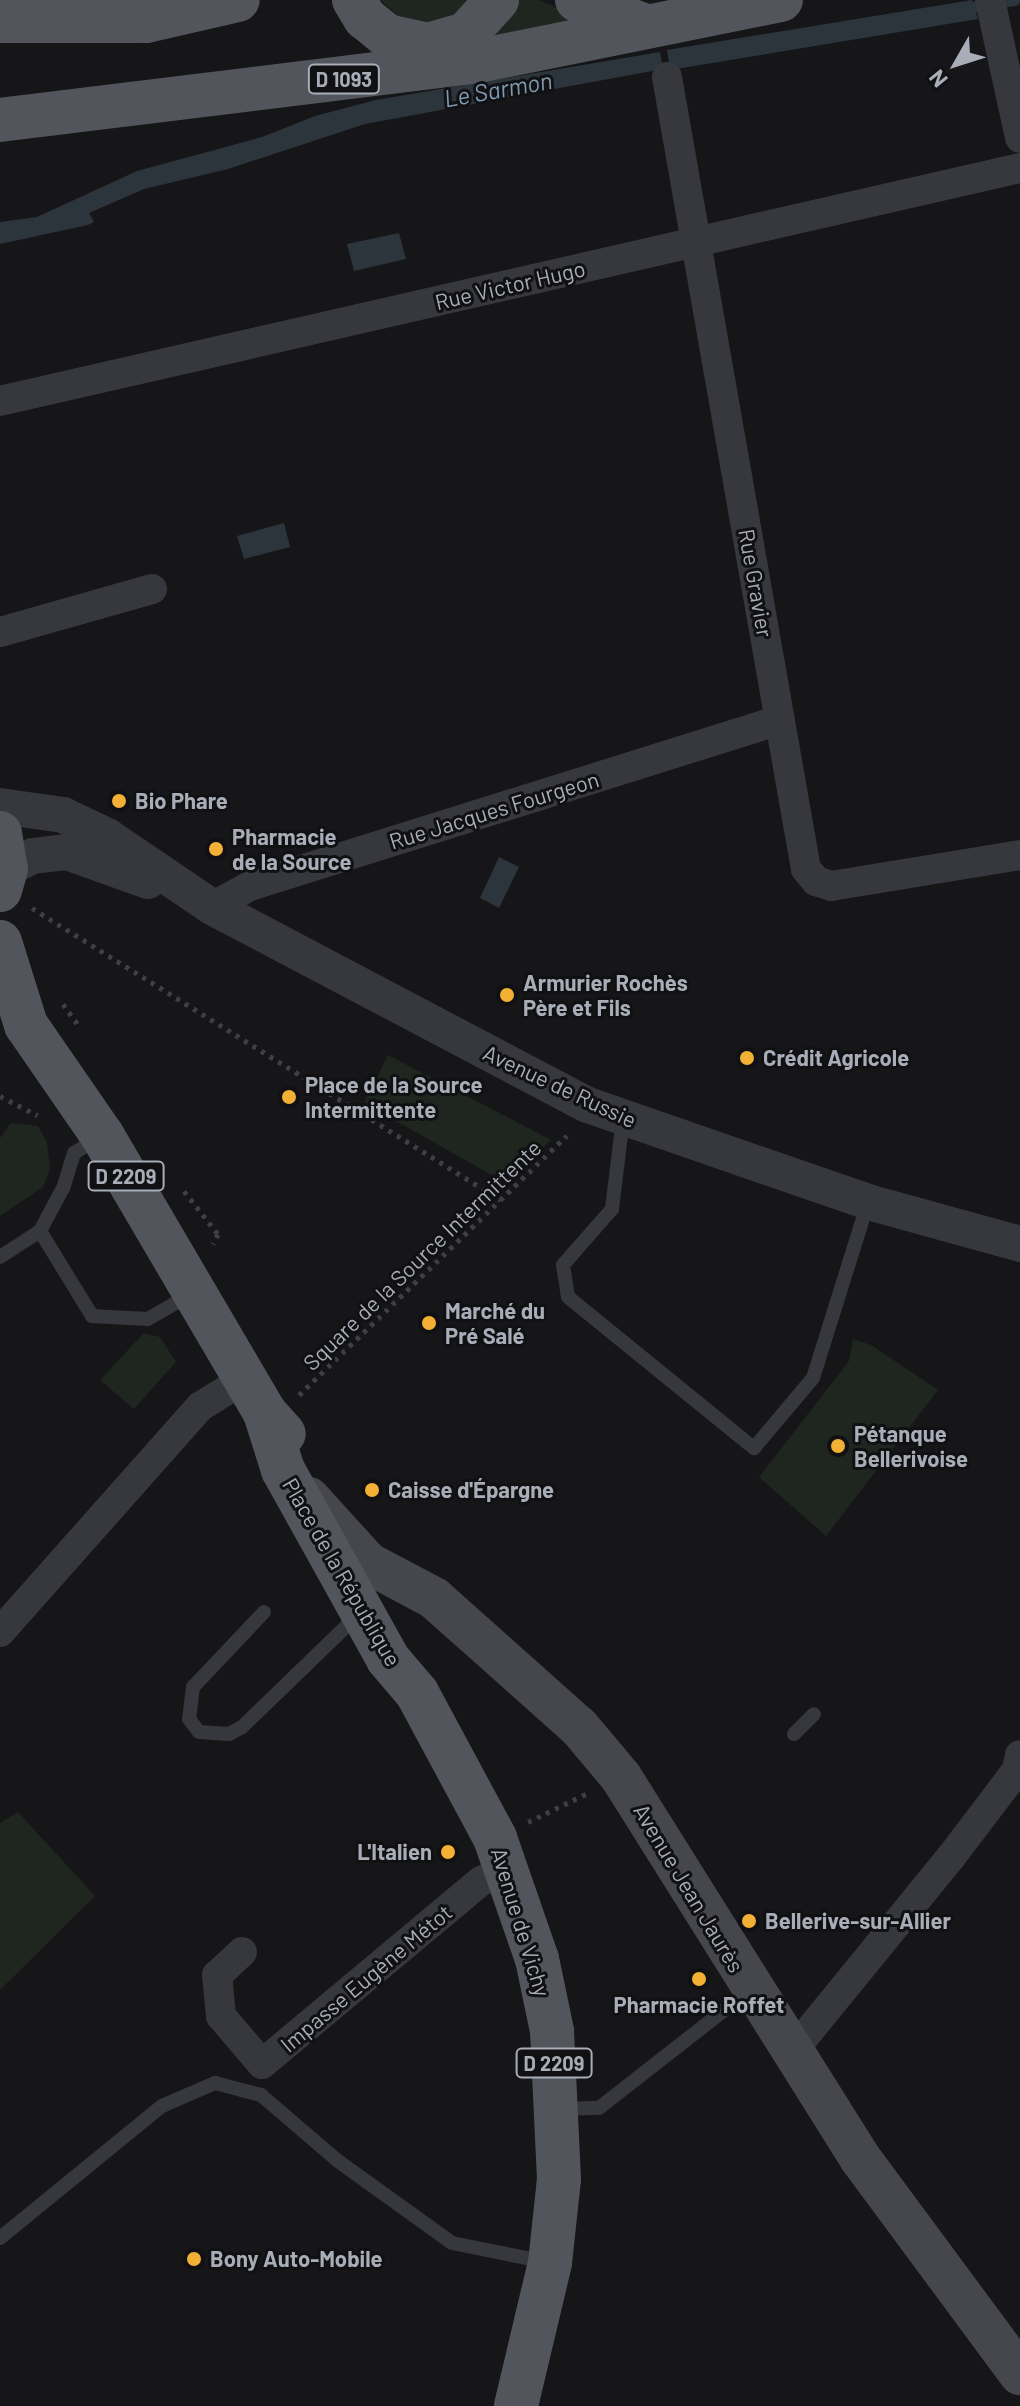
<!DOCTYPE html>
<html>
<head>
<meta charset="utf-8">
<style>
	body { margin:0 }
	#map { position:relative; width:1020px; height:2406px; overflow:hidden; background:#161618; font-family:Barlow,sans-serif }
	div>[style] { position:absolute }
	.green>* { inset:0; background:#1e261f }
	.water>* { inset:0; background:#2c353c }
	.stream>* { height:11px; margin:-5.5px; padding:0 5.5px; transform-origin:5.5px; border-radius:5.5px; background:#2c353c }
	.path>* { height:5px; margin-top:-2.5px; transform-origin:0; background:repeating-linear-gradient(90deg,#3d3f44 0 4px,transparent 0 10px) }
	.service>* { height:14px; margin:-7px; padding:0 7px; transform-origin:7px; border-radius:7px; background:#37383d }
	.minor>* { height:30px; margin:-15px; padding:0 15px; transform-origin:15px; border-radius:15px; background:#37383d }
	.tertiary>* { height:36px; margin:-18px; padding:0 18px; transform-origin:18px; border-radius:18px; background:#37383d }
	.secondary>* { height:42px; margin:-21px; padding:0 21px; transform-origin:21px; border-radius:21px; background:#45474d }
	.primary>* { height:44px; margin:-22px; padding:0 22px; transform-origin:22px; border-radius:22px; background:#53555c }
	.dots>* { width:22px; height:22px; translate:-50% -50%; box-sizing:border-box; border:4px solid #111113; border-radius:50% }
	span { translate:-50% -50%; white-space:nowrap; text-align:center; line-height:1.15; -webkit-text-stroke:6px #111113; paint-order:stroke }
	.shield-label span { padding:2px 6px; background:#111113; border:2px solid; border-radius:6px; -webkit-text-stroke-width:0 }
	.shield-label { font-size:20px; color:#a8adb8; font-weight:700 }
	.street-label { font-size:22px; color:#a8adb8 }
	.poi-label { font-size:22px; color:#a8adb8; font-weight:700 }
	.left { translate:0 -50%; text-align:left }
	.right { translate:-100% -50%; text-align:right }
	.water-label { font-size:24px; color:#7f9bb3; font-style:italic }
	.north { position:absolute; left:916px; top:24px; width:80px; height:80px; -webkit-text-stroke:6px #111113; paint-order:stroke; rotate:231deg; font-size:22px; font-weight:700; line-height:32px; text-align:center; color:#a8adb8 }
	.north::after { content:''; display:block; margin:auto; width:28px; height:36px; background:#a8adb8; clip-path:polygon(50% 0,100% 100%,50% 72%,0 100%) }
</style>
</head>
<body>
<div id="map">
	<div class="green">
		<i style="clip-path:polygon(380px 0,473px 0,457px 15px,421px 24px,403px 20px)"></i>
		<i style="clip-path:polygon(515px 0,539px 0,589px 22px,487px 49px)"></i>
		<i style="clip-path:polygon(388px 1055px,551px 1140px,506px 1183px,364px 1103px)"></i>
		<i style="clip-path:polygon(11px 1123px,38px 1126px,47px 1142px,50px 1169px,43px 1187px,0 1216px,0 1138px)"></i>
		<i style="clip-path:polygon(144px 1333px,160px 1337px,176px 1362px,134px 1409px,100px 1380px)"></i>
		<i style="clip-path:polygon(853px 1339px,871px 1345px,938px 1390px,826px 1536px,759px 1477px,849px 1361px)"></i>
		<i style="clip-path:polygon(18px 1812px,95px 1896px,0 1990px,0 1823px)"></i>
	</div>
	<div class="water">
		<i style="clip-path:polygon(972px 0,978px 19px,670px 70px,667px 50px)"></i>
		<i style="clip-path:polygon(660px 52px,663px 69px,365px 124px,228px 169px,144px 189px,89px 213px,94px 222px,88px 225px,0 244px,0 222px,37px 217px,137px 171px,262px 137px,315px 116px,376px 100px)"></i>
		<i style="clip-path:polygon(399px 233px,406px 259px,354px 271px,347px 244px)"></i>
		<i style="clip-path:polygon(284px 523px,290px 547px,244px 559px,237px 536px)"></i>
		<i style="clip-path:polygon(499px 857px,519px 867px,499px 908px,480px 898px)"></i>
	</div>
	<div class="stream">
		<i style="left:960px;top:9px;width:55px;rotate:-9.5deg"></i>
	</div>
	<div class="path">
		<i style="left:32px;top:908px;width:552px;rotate:31.91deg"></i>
		<i style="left:63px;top:1004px;width:29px;rotate:54deg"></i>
		<i style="left:0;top:1096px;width:42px;rotate:27.2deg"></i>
		<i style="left:184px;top:1191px;width:55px;rotate:51.7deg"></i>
		<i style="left:218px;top:1234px;width:11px;rotate:117deg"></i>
		<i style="left:299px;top:1395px;width:373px;rotate:-44.1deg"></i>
		<i style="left:528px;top:1822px;width:67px;rotate:-25.8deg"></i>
	</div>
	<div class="service">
		<i style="left:623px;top:1119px;width:91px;rotate:97deg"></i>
		<i style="left:612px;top:1209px;width:74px;rotate:131.2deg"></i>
		<i style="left:563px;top:1265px;width:32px;rotate:81deg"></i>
		<i style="left:568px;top:1297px;width:240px;rotate:39.1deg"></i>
		<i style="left:754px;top:1448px;width:92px;rotate:-49.9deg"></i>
		<i style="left:813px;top:1378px;width:184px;rotate:-72.6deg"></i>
		<i style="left:98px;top:1138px;width:28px;rotate:148deg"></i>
		<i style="left:74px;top:1153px;width:37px;rotate:107deg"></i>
		<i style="left:63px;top:1188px;width:49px;rotate:118.1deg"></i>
		<i style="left:40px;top:1231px;width:100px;rotate:58.5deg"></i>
		<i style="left:92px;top:1316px;width:56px;rotate:3.1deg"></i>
		<i style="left:148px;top:1319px;width:50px;rotate:-30.2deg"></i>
		<i style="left:0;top:1257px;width:48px;rotate:-33deg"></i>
		<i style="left:264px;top:1612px;width:103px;rotate:133.4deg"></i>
		<i style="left:193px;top:1687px;width:32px;rotate:97deg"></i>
		<i style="left:189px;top:1719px;width:16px;rotate:52deg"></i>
		<i style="left:199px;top:1732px;width:30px;rotate:4deg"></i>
		<i style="left:229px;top:1734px;width:15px;rotate:-28deg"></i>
		<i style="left:242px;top:1727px;width:161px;rotate:-44deg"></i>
		<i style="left:794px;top:1734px;width:28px;rotate:-45deg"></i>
		<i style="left:562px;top:2109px;width:37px;rotate:-2deg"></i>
		<i style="left:599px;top:2108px;width:192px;rotate:-38deg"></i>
		<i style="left:0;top:2238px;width:209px;rotate:-39.2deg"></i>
		<i style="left:162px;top:2106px;width:58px;rotate:-23.5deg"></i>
		<i style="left:215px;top:2083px;width:48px;rotate:14.6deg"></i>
		<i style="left:261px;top:2095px;width:101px;rotate:40.6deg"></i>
		<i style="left:338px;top:2161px;width:140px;rotate:35.7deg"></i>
		<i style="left:452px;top:2243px;width:96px;rotate:11.4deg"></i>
	</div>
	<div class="minor">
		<i style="left:990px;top:0;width:141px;rotate:77.7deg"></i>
		<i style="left:667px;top:77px;width:804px;rotate:80.05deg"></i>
		<i style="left:806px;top:869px;width:16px;rotate:50deg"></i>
		<i style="left:816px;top:881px;width:16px;rotate:18deg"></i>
		<i style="left:831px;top:886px;width:192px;rotate:-9.3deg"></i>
		<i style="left:0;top:401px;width:1046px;rotate:-12.87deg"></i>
		<i style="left:0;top:632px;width:158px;rotate:-15.8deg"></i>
		<i style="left:212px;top:907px;width:43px;rotate:-28.9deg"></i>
		<i style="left:250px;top:886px;width:555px;rotate:-17.39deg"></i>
		<i style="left:0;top:1632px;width:302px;rotate:-48.4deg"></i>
		<i style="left:201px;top:1406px;width:52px;rotate:-31.5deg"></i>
		<i style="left:242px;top:1952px;width:34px;rotate:137deg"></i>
		<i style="left:217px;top:1975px;width:41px;rotate:84.4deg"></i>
		<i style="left:221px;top:2016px;width:63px;rotate:49.5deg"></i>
		<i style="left:262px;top:2064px;width:285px;rotate:-39.9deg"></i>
		<i style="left:481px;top:1881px;width:29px;rotate:-25deg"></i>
		<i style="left:791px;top:2053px;width:253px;rotate:-50.8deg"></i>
		<i style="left:951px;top:1857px;width:109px;rotate:-52.8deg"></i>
		<i style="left:1017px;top:1770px;width:15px;rotate:-79deg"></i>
	</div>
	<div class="tertiary">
		<i style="left:0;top:806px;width:64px;rotate:8.1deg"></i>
		<i style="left:63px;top:815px;width:49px;rotate:25.5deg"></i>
		<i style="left:107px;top:836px;width:127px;rotate:34.1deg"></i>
		<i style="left:212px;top:907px;width:425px;rotate:27.8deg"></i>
		<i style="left:588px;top:1105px;width:296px;rotate:19.1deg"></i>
		<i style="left:868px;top:1202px;width:158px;rotate:15.4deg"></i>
		<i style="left:6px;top:869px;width:30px;rotate:-26deg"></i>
		<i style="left:33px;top:856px;width:34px;rotate:-7deg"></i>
		<i style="left:67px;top:852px;width:86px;rotate:19.7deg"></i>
	</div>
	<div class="secondary">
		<i style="left:309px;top:1498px;width:88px;rotate:47.8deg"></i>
		<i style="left:368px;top:1563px;width:75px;rotate:27.9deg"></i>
		<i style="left:434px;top:1598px;width:194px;rotate:41.7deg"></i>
		<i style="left:579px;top:1727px;width:65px;rotate:50deg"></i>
		<i style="left:621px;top:1777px;width:450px;rotate:57.9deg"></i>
		<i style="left:860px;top:2158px;width:269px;rotate:53.5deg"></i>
	</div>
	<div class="primary">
		<i style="left:354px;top:0;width:21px;rotate:59deg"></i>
		<i style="left:365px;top:18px;width:28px;rotate:39deg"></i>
		<i style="left:387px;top:36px;width:42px;rotate:12.4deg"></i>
		<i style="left:428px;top:45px;width:40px;rotate:-16deg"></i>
		<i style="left:466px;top:34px;width:46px;rotate:-47.6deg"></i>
		<i style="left:577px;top:0;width:71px;rotate:20.7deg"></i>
		<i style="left:0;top:21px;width:146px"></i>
		<i style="left:146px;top:21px;width:94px;rotate:-12.9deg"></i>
		<i style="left:453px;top:48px;width:28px;rotate:27deg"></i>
		<i style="left:478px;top:61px;width:309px;rotate:-11.4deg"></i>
		<i style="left:0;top:120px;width:482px;rotate:-7deg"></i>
		<i style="left:0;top:833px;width:36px;rotate:81deg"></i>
		<i style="left:6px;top:869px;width:22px;rotate:106deg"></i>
		<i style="left:0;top:942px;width:87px;rotate:72.6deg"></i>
		<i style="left:26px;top:1025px;width:134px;rotate:55.4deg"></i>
		<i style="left:102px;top:1135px;width:322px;rotate:59.6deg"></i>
		<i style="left:265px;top:1413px;width:28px;rotate:48deg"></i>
		<i style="left:265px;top:1413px;width:60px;rotate:72.5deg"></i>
		<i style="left:283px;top:1470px;width:216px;rotate:60.9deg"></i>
		<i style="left:388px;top:1659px;width:45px;rotate:49.5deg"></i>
		<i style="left:417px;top:1693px;width:165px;rotate:61.7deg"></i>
		<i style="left:495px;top:1838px;width:128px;rotate:70.9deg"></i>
		<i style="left:537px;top:1959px;width:74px;rotate:78.2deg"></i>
		<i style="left:552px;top:2031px;width:148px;rotate:87.3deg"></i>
		<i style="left:559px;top:2179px;width:84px;rotate:96.1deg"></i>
		<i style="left:550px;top:2263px;width:147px;rotate:103.4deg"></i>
	</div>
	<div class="dots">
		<i style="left:119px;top:801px;background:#f2b134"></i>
		<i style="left:216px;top:849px;background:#f2b134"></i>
		<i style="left:507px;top:995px;background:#f2b134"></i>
		<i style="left:747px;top:1058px;background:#f2b134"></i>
		<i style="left:289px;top:1097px;background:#f2b134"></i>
		<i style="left:429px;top:1323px;background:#f2b134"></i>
		<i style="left:838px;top:1446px;background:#f2b134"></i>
		<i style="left:372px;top:1490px;background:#f2b134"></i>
		<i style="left:448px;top:1852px;background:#f2b134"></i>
		<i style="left:749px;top:1921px;background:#f2b134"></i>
		<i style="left:699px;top:1979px;background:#f2b134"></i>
		<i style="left:194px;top:2259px;background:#f2b134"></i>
	</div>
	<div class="shield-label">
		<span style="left:344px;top:79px">D 1093</span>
		<span style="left:126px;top:1176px">D 2209</span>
		<span style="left:554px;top:2063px">D 2209</span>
	</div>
	<div class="street-label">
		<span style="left:510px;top:285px;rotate:-13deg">Rue Victor Hugo</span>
		<span style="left:756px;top:583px;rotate:80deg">Rue Gravier</span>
		<span style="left:494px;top:810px;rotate:-17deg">Rue Jacques Fourgeon</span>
		<span style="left:560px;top:1086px;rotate:25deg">Avenue de Russie</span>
		<span style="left:422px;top:1255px;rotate:-44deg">Square de la Source Intermittente</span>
		<span style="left:342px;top:1572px;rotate:60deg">Place de la République</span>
		<span style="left:689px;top:1888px;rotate:59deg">Avenue Jean Jaurès</span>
		<span style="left:521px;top:1922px;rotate:73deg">Avenue de Vichy</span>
		<span style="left:366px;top:1978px;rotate:-40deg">Impasse Eugène Métot</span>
	</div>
	<div class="poi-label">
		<span class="left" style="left:135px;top:801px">Bio Phare</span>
		<span class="left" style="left:232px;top:849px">Pharmacie<br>de la Source</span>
		<span class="left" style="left:523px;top:995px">Armurier Rochès<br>Père et Fils</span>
		<span class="left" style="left:763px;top:1058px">Crédit Agricole</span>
		<span class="left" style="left:305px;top:1097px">Place de la Source<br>Intermittente</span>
		<span class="left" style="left:445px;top:1323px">Marché du<br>Pré Salé</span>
		<span class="left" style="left:854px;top:1446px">Pétanque<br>Bellerivoise</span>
		<span class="left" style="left:388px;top:1490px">Caisse d'Épargne</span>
		<span class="right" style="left:432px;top:1852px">L'Italien</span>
		<span class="left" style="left:765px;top:1921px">Bellerive-sur-Allier</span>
		<span style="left:699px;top:2005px">Pharmacie Roffet</span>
		<span class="left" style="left:210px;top:2259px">Bony Auto-Mobile</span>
	</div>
	<div class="water-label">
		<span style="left:498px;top:89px;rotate:-10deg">Le Sarmon</span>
	</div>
	<div class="north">N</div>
</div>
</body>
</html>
